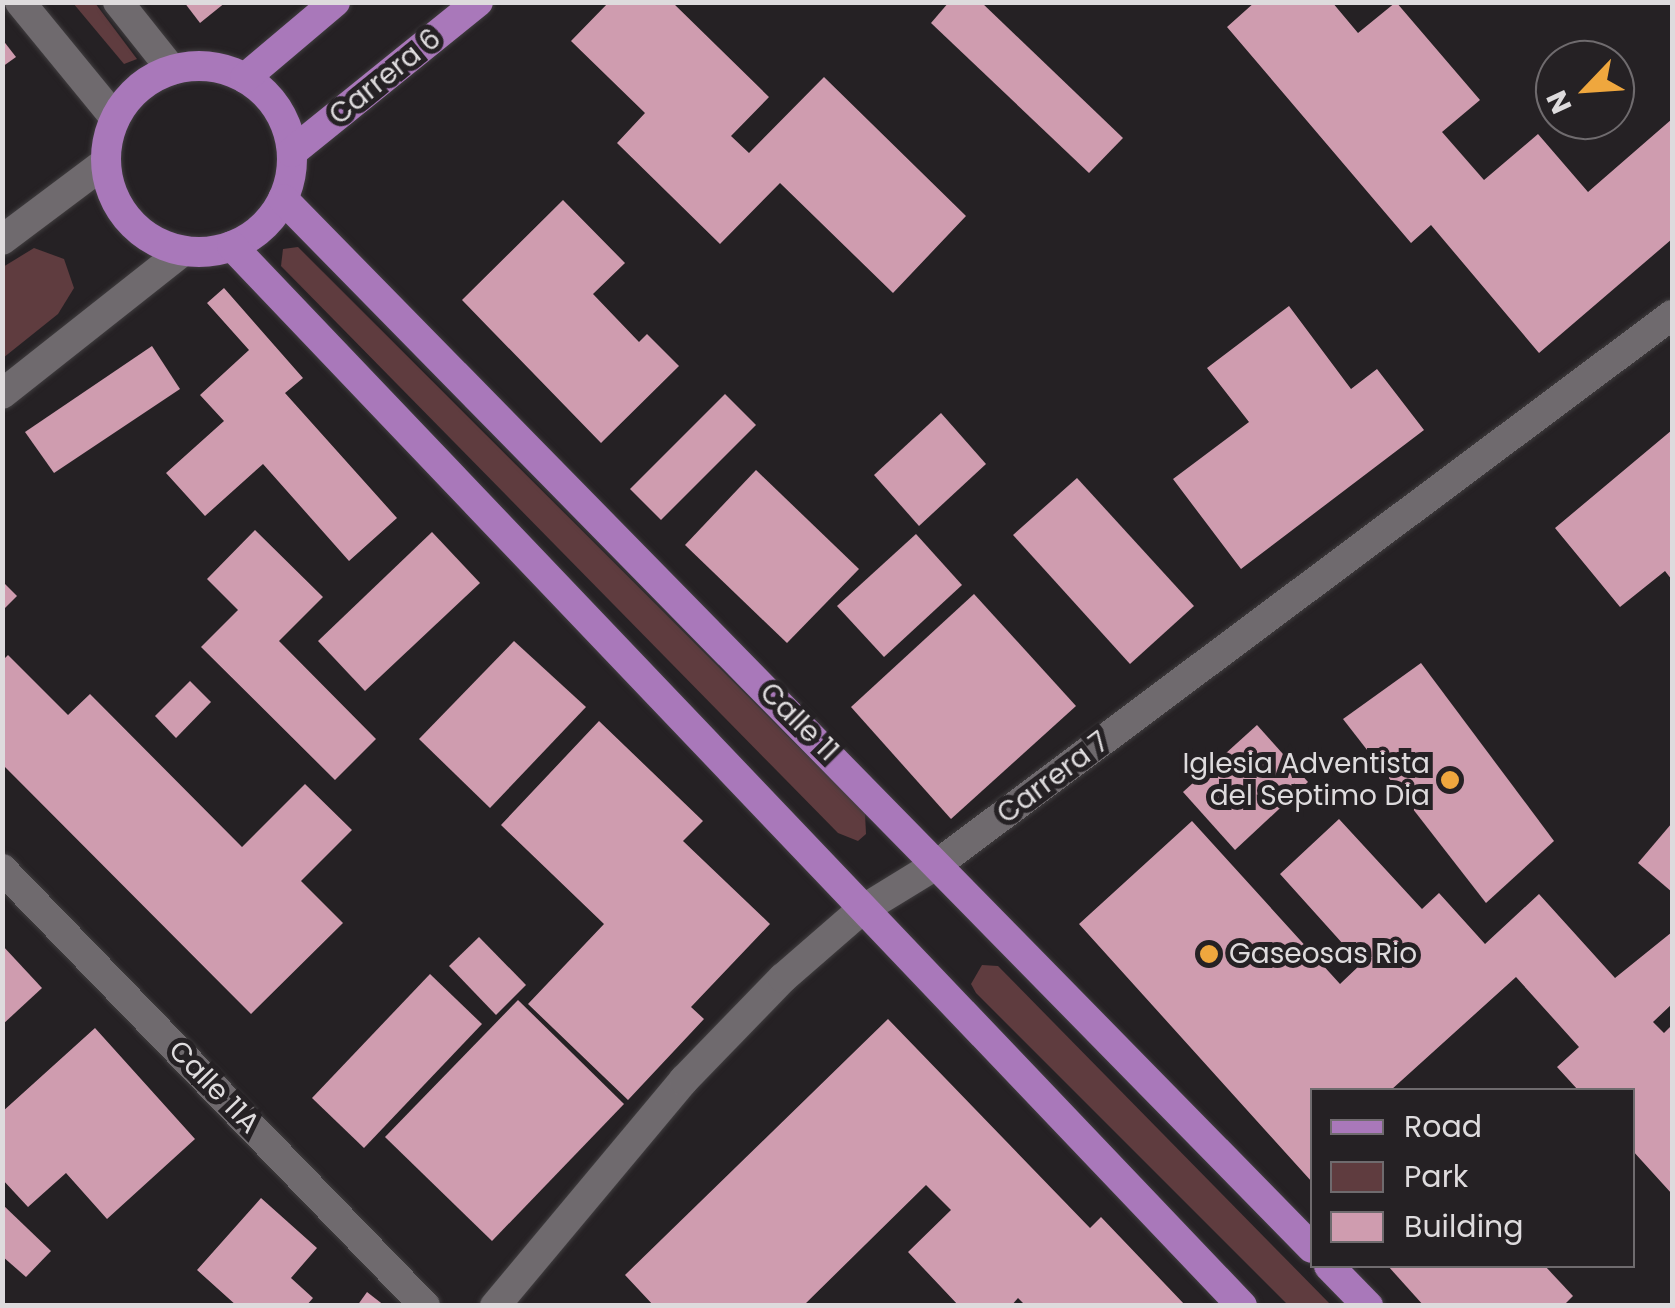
<!DOCTYPE html>
<html>
<head>
<meta charset="utf-8">
<style>
	body { margin:0 }
	#map { position:relative; width:1675px; height:1308px; overflow:hidden; background:#252124; font-family:Poppins,sans-serif }
	div>[style] { position:absolute }
	.green>* { inset:0; background:#5f3c3f }
	.building>* { inset:0; background:#cf9caf }
	.roads { filter:drop-shadow(0 0 2px #403d3f) drop-shadow(0 0 2px #403d3f) }
	.minor>* { height:30px; margin:-15px; padding:0 15px; transform-origin:15px; border-radius:15px; background:#6f6a6e }
	.major>* { height:30px; margin:-15px; padding:0 15px; transform-origin:15px; border-radius:15px; background:#a978ba }
	.major>.ring { margin:-15px; padding:0; box-sizing:content-box; background:none; border:30px solid #a978ba; border-radius:50% }
	.dots>* { width:28px; height:28px; translate:-50% -50%; box-sizing:border-box; border:5px solid #252124; border-radius:50% }
	span { translate:-50% -50%; white-space:nowrap; text-align:center; line-height:1.15; -webkit-text-stroke:10px #252124; paint-order:stroke }
	.street-label { font-size:28px; color:#dedbdd }
	.poi-label { font-size:28px; color:#dedbdd }
	.right { translate:-100% -50%; text-align:right }
	.left { translate:0 -50%; text-align:left }
	.frame { position:absolute; inset:0; border:5px solid #dedbdd; pointer-events:none }
	.legend { position:absolute; left:1310px; top:1088px; width:325px; height:180px; box-sizing:border-box; background:#252124; border:2px solid #6f6b6e; margin:0; padding:12px 18px; list-style:none; font-size:30px; color:#dedbdd }
	.legend li { display:flex; align-items:center; gap:20px; height:50px }
	.legend b { width:50px; border:2px solid #6f6b6e }
	.north { position:absolute; left:1535px; top:40px; width:100px; height:100px; box-sizing:border-box; background:#252124; border:2px solid #6f6b6e; border-radius:50%; rotate:245deg; font-size:28px; font-weight:700; line-height:40px; text-align:center; color:#dedbdd }
	.north::after { content:''; display:block; margin:auto; width:35px; height:45px; background:#efa73e; clip-path:polygon(50% 0,100% 100%,50% 72%,0 100%) }
</style>
</head>
<body>
<div id="map">
	<div class="green">
		<i style="clip-path:polygon(73px 3px,95px 3px,137px 59px,124px 64px)"></i>
		<i style="clip-path:polygon(298px 247px,865px 813px,866px 834px,858px 841px,838px 833px,281px 266px,283px 249px)"></i>
		<i style="clip-path:polygon(34px 248px,64px 259px,74px 288px,58px 314px,3px 358px,3px 267px)"></i>
		<i style="clip-path:polygon(982px 965px,998px 966px,1331px 1305px,1288px 1305px,976px 993px,971px 984px)"></i>
	</div>
	<div class="building">
		<i style="clip-path:polygon(184px 2px,226px 2px,200px 23px)"></i>
		<i style="clip-path:polygon(609px 2px,672px 2px,769px 97px,731px 136px,749px 153px,824px 77px,966px 216px,893px 293px,780px 183px,720px 244px,617px 143px,645px 113px,571px 41px)"></i>
		<i style="clip-path:polygon(949px 2px,981px 2px,1123px 138px,1089px 173px,931px 23px)"></i>
		<i style="clip-path:polygon(1255px 2px,1332px 2px,1358px 33px,1396px 2px,1480px 100px,1442px 132px,1484px 180px,1538px 134px,1588px 192px,1672px 119px,1672px 239px,1539px 353px,1431px 225px,1411px 243px,1227px 27px)"></i>
		<i style="clip-path:polygon(2px 39px,16px 57px,2px 67px)"></i>
		<i style="clip-path:polygon(563px 200px,625px 263px,593px 294px,639px 342px,647px 334px,679px 366px,601px 443px,462px 300px)"></i>
		<i style="clip-path:polygon(224px 288px,303px 378px,285px 393px,397px 518px,349px 561px,263px 464px,205px 516px,166px 473px,224px 421px,200px 395px,249px 350px,207px 303px)"></i>
		<i style="clip-path:polygon(1289px 306px,1351px 389px,1377px 369px,1424px 430px,1241px 569px,1173px 479px,1249px 422px,1207px 368px)"></i>
		<i style="clip-path:polygon(152px 346px,180px 389px,54px 473px,25px 432px)"></i>
		<i style="clip-path:polygon(725px 394px,756px 425px,661px 520px,630px 489px)"></i>
		<i style="clip-path:polygon(941px 413px,986px 464px,919px 526px,874px 475px)"></i>
		<i style="clip-path:polygon(1672px 430px,1672px 580px,1665px 571px,1620px 607px,1555px 528px)"></i>
		<i style="clip-path:polygon(756px 470px,859px 569px,787px 643px,685px 545px)"></i>
		<i style="clip-path:polygon(1077px 478px,1194px 606px,1130px 664px,1013px 535px)"></i>
		<i style="clip-path:polygon(255px 530px,323px 597px,279px 641px,376px 739px,335px 780px,201px 647px,238px 610px,207px 579px)"></i>
		<i style="clip-path:polygon(432px 532px,480px 583px,365px 691px,318px 641px)"></i>
		<i style="clip-path:polygon(916px 534px,962px 585px,884px 657px,837px 606px)"></i>
		<i style="clip-path:polygon(2px 581px,17px 596px,2px 611px)"></i>
		<i style="clip-path:polygon(974px 594px,1076px 706px,951px 819px,851px 707px)"></i>
		<i style="clip-path:polygon(514px 641px,586px 707px,490px 808px,419px 739px)"></i>
		<i style="clip-path:polygon(8px 655px,68px 715px,90px 694px,242px 847px,305px 784px,352px 830px,301px 881px,343px 923px,251px 1014px,2px 764px,2px 661px)"></i>
		<i style="clip-path:polygon(1421px 663px,1554px 841px,1486px 903px,1343px 719px)"></i>
		<i style="clip-path:polygon(190px 681px,211px 702px,176px 738px,155px 716px)"></i>
		<i style="clip-path:polygon(599px 721px,703px 821px,683px 841px,770px 924px,691px 1007px,704px 1019px,628px 1100px,528px 1004px,604px 924px,501px 825px)"></i>
		<i style="clip-path:polygon(1257px 725px,1308px 782px,1235px 850px,1183px 792px)"></i>
		<i style="clip-path:polygon(1339px 819px,1422px 909px,1439px 893px,1485px 944px,1539px 894px,1615px 978px,1672px 932px,1672px 1004px,1653px 1022px,1664px 1033px,1672px 1025px,1672px 1194px,1632px 1150px,1632px 1090px,1578px 1090px,1557px 1067px,1579px 1047px,1516px 977px,1391px 1090px,1312px 1090px,1312px 1182px,1079px 924px,1192px 821px,1340px 984px,1361px 964px,1280px 874px)"></i>
		<i style="clip-path:polygon(1672px 823px,1672px 892px,1638px 863px)"></i>
		<i style="clip-path:polygon(479px 937px,526px 985px,496px 1015px,449px 966px)"></i>
		<i style="clip-path:polygon(2px 945px,42px 988px,2px 1025px)"></i>
		<i style="clip-path:polygon(430px 974px,482px 1024px,364px 1148px,312px 1098px)"></i>
		<i style="clip-path:polygon(518px 1000px,624px 1104px,492px 1241px,385px 1137px)"></i>
		<i style="clip-path:polygon(888px 1019px,1090px 1228px,1101px 1217px,1186px 1306px,1026px 1306px,1018px 1298px,1011px 1306px,959px 1306px,908px 1252px,951px 1210px,926px 1185px,803px 1306px,654px 1306px,625px 1275px)"></i>
		<i style="clip-path:polygon(95px 1028px,195px 1139px,107px 1219px,66px 1173px,28px 1207px,2px 1179px,2px 1112px)"></i>
		<i style="clip-path:polygon(261px 1198px,317px 1248px,291px 1278px,313px 1298px,306px 1306px,237px 1306px,197px 1270px)"></i>
		<i style="clip-path:polygon(2px 1204px,51px 1251px,26px 1277px,2px 1256px)"></i>
		<i style="clip-path:polygon(1388px 1266px,1545px 1266px,1573px 1296px,1563px 1306px,1424px 1306px)"></i>
		<i style="clip-path:polygon(367px 1292px,385px 1306px,357px 1306px)"></i>
	</div>
	<div class="roads">
		<div class="minor">
			<i style="left:20px;top:2px;width:150px;rotate:50.7deg"></i>
			<i style="left:118px;top:2px;width:87px;rotate:51.5deg"></i>
			<i style="left:2px;top:240px;width:130px;rotate:-36.9deg"></i>
			<i style="left:2px;top:394px;width:231px;rotate:-38.3deg"></i>
			<i style="left:2px;top:869px;width:608px;rotate:45.93deg"></i>
			<i style="left:495px;top:1306px;width:295px;rotate:-50.1deg"></i>
			<i style="left:684px;top:1080px;width:142px;rotate:-45.9deg"></i>
			<i style="left:783px;top:978px;width:101px;rotate:-41deg"></i>
			<i style="left:859px;top:912px;width:94px;rotate:-31.5deg"></i>
			<i style="left:939px;top:863px;width:915px;rotate:-36.78deg"></i>
		</div>
		<div class="major">
			<i class="ring" style="left:106px;top:66px;width:156px;height:156px"></i>
			<i style="left:245px;top:78px;width:118px;rotate:-40.2deg"></i>
			<i style="left:292px;top:152px;width:239px;rotate:-38.9deg"></i>
			<i style="left:283px;top:199px;width:1469px;rotate:45.55deg"></i>
			<i style="left:232px;top:246px;width:1464px;rotate:46.38deg"></i>
			<i style="left:1329px;top:1266px;width:56px;rotate:45.7deg"></i>
		</div>
	</div>
	<div class="dots">
		<i style="left:1450px;top:780px;background:#efa73e"></i>
		<i style="left:1209px;top:954px;background:#efa73e"></i>
	</div>
	<div class="street-label">
		<span style="left:385px;top:77px;rotate:-39deg">Carrera 6</span>
		<span style="left:799px;top:722px;rotate:45deg">Calle 11</span>
		<span style="left:1053px;top:778px;rotate:-37deg">Carrera 7</span>
		<span style="left:214px;top:1087px;rotate:46deg">Calle 11A</span>
	</div>
	<div class="poi-label">
		<span class="right" style="left:1430px;top:780px">Iglesia Adventista<br>del Septimo Dia</span>
		<span class="left" style="left:1229px;top:954px">Gaseosas Rio</span>
	</div>
	<div class="frame"></div>
	<ul class="legend">
	<li><b style="height:12px;background:#a978ba"></b>Road</li>
	<li><b style="height:28px;background:#5f3c3f"></b>Park</li>
	<li><b style="height:28px;background:#cf9caf"></b>Building</li>
	</ul>
	<div class="north">N</div>
</div>
</body>
</html>
